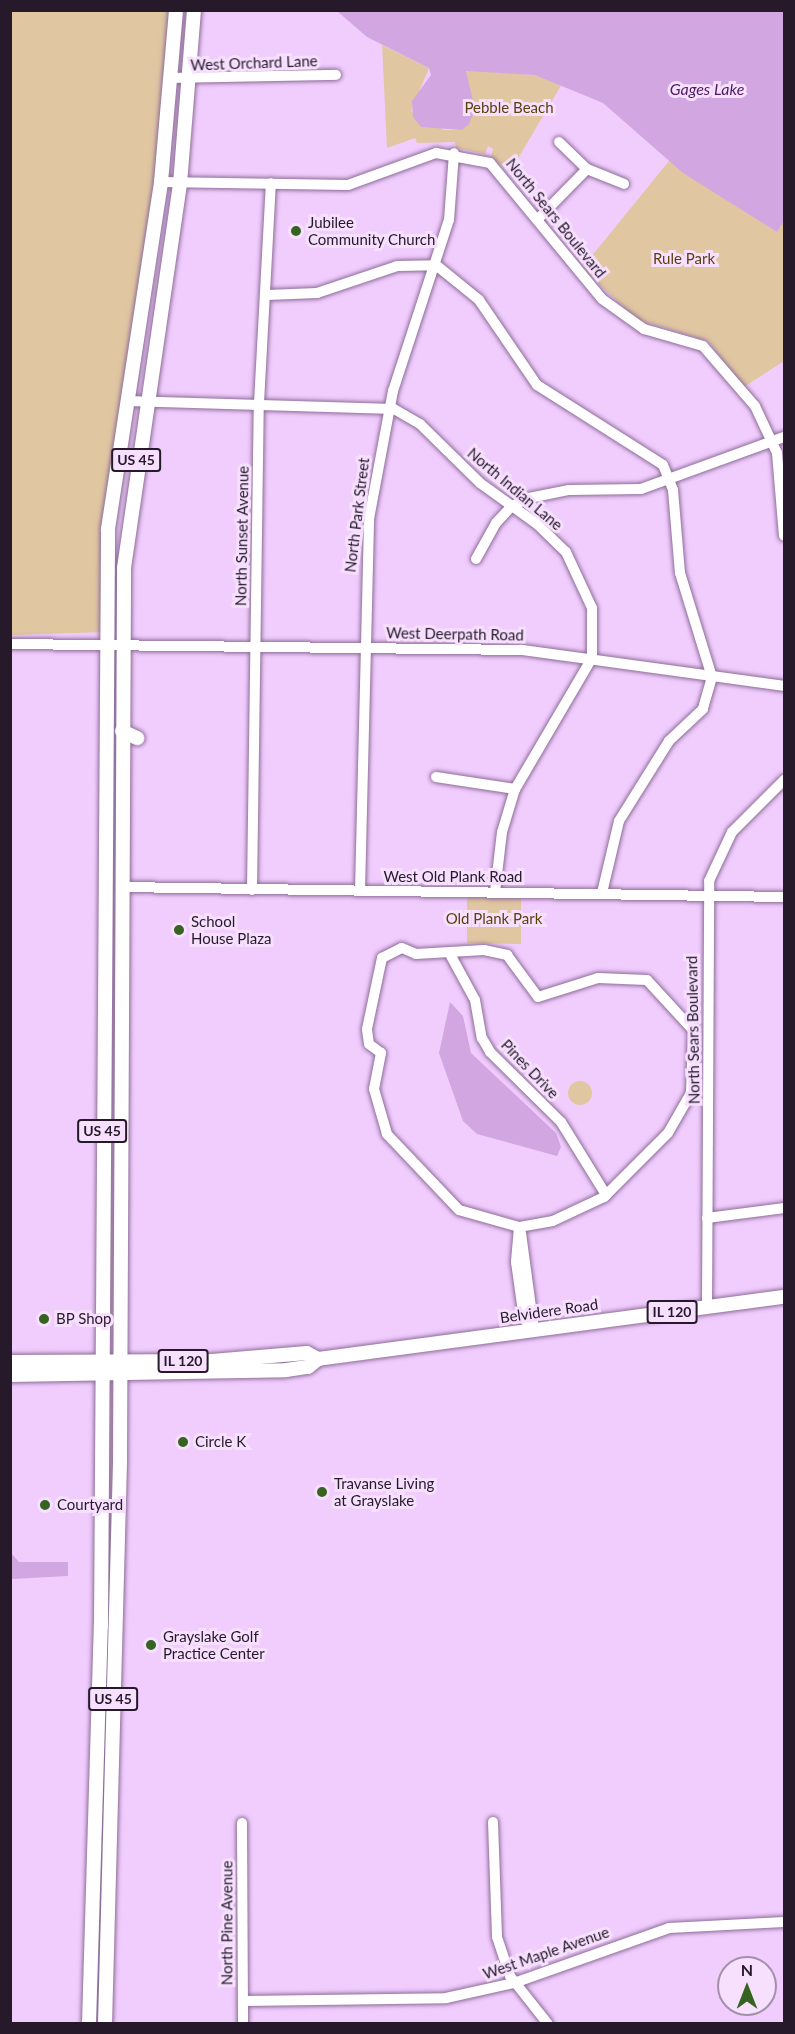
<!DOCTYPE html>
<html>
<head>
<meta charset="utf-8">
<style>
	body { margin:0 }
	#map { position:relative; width:795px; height:2034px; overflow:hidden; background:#f1cdfe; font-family:Lato,sans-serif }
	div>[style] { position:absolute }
	.green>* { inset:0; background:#e0c6a1 }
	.round { border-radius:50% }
	.water>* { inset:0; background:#d1a6e1 }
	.roads { filter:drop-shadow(0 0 2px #8d6d99) drop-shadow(0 0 2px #8d6d99) }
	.minor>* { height:10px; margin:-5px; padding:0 5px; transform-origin:5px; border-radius:5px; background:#fff }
	.major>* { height:14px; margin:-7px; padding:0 7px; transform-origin:7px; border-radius:7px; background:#fff }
	.dots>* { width:16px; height:16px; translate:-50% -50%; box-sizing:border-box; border:3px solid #f6e0fe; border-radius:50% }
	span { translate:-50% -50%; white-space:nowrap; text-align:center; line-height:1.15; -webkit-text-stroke:6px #f6e0fe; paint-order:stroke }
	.shield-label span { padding:2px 4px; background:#f6e0fe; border:2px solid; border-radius:4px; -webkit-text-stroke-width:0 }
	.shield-label { font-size:14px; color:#26192a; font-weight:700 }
	.street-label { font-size:15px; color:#26192a }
	.park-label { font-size:15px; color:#5b3f0d }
	.poi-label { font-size:15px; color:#26192a }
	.left { translate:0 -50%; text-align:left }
	.water-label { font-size:16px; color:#501c61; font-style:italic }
	.frame { position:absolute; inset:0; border:12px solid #26192a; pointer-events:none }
	.north { position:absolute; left:717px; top:1956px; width:60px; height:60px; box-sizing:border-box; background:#f6e0fe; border:2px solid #a390a9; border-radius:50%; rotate:0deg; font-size:16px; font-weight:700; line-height:24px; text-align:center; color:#26192a }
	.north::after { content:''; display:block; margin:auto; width:21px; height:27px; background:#376321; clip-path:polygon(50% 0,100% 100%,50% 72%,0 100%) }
</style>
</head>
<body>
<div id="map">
	<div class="green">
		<i style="clip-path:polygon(10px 11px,173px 11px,171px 85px,130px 342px,105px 632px,11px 635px)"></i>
		<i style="clip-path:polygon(382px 45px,429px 68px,411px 111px,444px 130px,459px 130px,475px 109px,464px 75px,468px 70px,535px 75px,562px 84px,510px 172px,491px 157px,493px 149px,488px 146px,485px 154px,456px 148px,455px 142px,417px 143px,415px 138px,387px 148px)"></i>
		<i style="clip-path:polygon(669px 161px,777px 232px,784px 221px,784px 361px,744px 387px,708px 341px,636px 319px,582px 268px)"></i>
		<i style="clip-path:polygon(467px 895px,521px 895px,521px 944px,467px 943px)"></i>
		<i class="round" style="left:568px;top:1081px;width:24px;height:24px"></i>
	</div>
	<div class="water">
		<i style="clip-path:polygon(337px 11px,784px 11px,784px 221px,777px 232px,683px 173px,603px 103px,535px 75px,466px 71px,475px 109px,469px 124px,462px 130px,421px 127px,413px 117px,412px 101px,431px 75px,429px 68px,367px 37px)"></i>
		<i style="clip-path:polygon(450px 1002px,463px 1016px,471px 1053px,556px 1133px,561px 1147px,557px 1156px,477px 1134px,463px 1121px,439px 1053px)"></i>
		<i style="clip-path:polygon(11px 1553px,19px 1562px,68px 1562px,68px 1576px,11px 1579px)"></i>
	</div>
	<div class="roads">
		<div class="minor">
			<i style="left:173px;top:78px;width:163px;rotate:-1.1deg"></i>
			<i style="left:559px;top:142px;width:39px;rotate:44deg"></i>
			<i style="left:161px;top:182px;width:187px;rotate:0.9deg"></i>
			<i style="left:348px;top:185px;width:94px;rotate:-20deg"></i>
			<i style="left:436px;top:153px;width:55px;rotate:10.5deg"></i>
			<i style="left:490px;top:163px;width:176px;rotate:50.5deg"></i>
			<i style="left:602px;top:299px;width:52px;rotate:35.5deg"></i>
			<i style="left:644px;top:329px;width:61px;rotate:16.1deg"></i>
			<i style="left:703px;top:346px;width:79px;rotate:49.1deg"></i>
			<i style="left:755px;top:406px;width:52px;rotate:64.9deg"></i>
			<i style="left:777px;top:453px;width:83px;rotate:85.2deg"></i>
			<i style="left:538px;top:219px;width:70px;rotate:-45.6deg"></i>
			<i style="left:587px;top:169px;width:40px;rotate:22deg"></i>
			<i style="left:267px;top:295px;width:50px;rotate:-2.3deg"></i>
			<i style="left:317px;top:293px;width:84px;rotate:-18.6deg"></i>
			<i style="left:397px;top:266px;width:39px;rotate:-1deg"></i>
			<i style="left:436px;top:265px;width:55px;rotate:39.1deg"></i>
			<i style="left:479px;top:300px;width:103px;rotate:55.7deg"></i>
			<i style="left:537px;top:385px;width:149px;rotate:32.4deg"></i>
			<i style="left:663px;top:465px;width:27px;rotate:68deg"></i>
			<i style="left:673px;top:490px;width:83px;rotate:85.2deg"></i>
			<i style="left:680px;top:573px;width:109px;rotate:72.9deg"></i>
			<i style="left:712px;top:677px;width:33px;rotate:106deg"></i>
			<i style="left:703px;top:709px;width:47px;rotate:136.7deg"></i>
			<i style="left:669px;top:741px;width:94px;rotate:122deg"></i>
			<i style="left:619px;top:821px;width:74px;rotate:103.3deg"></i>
			<i style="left:127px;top:401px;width:267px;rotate:1.7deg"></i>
			<i style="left:394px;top:409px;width:30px;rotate:30deg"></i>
			<i style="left:420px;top:424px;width:84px;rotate:44.5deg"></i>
			<i style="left:480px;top:483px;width:70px;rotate:35.7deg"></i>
			<i style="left:537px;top:524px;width:40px;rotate:44deg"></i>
			<i style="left:566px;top:552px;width:62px;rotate:65.1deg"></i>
			<i style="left:592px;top:608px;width:50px;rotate:90deg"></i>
			<i style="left:592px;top:658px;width:152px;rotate:120.4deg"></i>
			<i style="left:515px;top:789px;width:45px;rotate:106.8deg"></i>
			<i style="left:502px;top:832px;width:60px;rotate:96.7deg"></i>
			<i style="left:476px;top:559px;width:41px;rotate:-60.9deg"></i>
			<i style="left:496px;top:523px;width:23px;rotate:-47deg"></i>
			<i style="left:512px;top:506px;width:19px;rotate:-25deg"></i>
			<i style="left:529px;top:498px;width:41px;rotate:-11.3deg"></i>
			<i style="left:569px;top:490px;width:72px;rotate:-0.8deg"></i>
			<i style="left:641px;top:489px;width:152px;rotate:-20deg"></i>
			<i style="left:10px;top:644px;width:512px;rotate:0.67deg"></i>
			<i style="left:522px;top:650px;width:264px;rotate:7.8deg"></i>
			<i style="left:436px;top:777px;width:80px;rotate:8.6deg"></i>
			<i style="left:121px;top:887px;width:663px;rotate:0.86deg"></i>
			<i style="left:252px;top:890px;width:487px;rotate:-89.2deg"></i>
			<i style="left:259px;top:403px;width:220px;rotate:-86.9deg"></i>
			<i style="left:360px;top:891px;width:372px;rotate:-88.6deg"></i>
			<i style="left:369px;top:519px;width:130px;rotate:-79.4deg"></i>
			<i style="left:393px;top:391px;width:180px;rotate:-71.9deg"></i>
			<i style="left:449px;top:220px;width:67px;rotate:-85.7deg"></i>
			<i style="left:402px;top:948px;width:15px;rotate:23deg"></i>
			<i style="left:416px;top:954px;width:68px;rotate:-3.4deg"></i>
			<i style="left:484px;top:950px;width:24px;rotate:12deg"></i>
			<i style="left:507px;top:955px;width:52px;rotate:53.6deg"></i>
			<i style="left:538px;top:997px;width:63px;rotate:-17.6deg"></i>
			<i style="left:598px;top:978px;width:49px;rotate:2.3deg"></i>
			<i style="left:647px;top:980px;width:68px;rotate:47.4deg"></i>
			<i style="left:693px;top:1030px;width:63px;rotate:91.8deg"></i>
			<i style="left:691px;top:1093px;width:46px;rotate:119.9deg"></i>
			<i style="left:668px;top:1133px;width:91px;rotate:135deg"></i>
			<i style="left:604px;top:1197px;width:56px;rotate:154.8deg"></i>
			<i style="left:553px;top:1221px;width:35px;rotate:170deg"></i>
			<i style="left:519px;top:1227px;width:62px;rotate:-164.2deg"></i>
			<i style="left:459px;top:1210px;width:105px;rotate:-133.5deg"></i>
			<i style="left:387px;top:1134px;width:47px;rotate:-106.1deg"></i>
			<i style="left:374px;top:1089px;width:37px;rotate:-79deg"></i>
			<i style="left:381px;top:1053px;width:15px;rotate:-143deg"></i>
			<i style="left:369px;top:1044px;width:15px;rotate:-98deg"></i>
			<i style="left:367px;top:1029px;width:73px;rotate:-78.1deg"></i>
			<i style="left:382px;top:958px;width:22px;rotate:-27deg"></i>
			<i style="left:451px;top:956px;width:50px;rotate:61.4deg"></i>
			<i style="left:475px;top:1000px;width:39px;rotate:80deg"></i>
			<i style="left:482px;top:1038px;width:16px;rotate:60deg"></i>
			<i style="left:490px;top:1052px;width:100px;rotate:44.6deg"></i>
			<i style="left:561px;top:1122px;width:86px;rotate:58.3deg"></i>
			<i style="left:707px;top:1218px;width:78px;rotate:-7.4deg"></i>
			<i style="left:519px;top:1227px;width:35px;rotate:95deg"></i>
			<i style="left:516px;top:1262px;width:58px;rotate:82deg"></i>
			<i style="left:524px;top:1319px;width:14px;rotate:45deg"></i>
			<i style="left:521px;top:1233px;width:97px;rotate:82.3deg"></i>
			<i style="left:707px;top:1308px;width:427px;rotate:-89.7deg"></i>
			<i style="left:709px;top:881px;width:54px;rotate:-64.9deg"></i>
			<i style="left:732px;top:832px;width:74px;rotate:-45deg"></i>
			<i style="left:493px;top:1822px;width:115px;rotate:88deg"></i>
			<i style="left:497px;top:1937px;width:41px;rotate:71.6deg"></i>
			<i style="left:510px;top:1976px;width:61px;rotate:51.6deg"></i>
			<i style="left:242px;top:1823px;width:201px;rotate:89.7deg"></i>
			<i style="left:243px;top:2001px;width:203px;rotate:-0.8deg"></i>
			<i style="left:446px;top:1998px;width:70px;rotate:-12.4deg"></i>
			<i style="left:514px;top:1983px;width:164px;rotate:-19.5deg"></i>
			<i style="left:669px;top:1928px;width:115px;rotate:-3deg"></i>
		</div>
		<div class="major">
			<i style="left:122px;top:731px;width:17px;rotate:25deg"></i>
			<i style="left:10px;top:1362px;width:202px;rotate:-0.3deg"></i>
			<i style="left:212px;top:1361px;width:95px;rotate:-4.8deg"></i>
			<i style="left:307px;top:1353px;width:13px;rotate:29deg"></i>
			<i style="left:10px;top:1375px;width:276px;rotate:-1deg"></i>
			<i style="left:286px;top:1370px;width:22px;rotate:-8deg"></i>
			<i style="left:308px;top:1367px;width:13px;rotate:-39deg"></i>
			<i style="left:318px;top:1359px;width:470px;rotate:-7.6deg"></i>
			<i style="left:89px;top:2024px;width:398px;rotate:-88.3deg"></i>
			<i style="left:101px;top:1626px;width:1097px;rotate:-89.63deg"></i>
			<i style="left:108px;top:529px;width:351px;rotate:-81.3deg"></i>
			<i style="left:161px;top:182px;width:173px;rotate:-85deg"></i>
			<i style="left:105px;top:2024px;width:562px;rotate:-88.47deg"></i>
			<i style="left:120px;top:1462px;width:894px;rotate:-89.74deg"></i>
			<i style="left:124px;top:568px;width:388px;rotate:-81.7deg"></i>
			<i style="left:180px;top:184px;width:175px;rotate:-85.4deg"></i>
		</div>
	</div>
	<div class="dots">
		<i style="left:296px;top:231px;background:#376321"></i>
		<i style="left:179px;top:930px;background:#376321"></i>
		<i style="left:44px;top:1319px;background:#376321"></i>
		<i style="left:183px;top:1442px;background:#376321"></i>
		<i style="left:322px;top:1492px;background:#376321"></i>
		<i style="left:45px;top:1505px;background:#376321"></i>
		<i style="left:151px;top:1645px;background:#376321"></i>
	</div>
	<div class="shield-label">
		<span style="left:136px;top:460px">US 45</span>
		<span style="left:102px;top:1131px">US 45</span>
		<span style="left:672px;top:1312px">IL 120</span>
		<span style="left:183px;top:1361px">IL 120</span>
		<span style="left:113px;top:1699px">US 45</span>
	</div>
	<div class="street-label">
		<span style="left:254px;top:63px;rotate:-2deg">West Orchard Lane</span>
		<span style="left:556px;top:218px;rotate:51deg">North Sears Boulevard</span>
		<span style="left:515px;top:489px;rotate:40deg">North Indian Lane</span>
		<span style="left:357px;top:515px;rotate:-83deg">North Park Street</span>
		<span style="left:242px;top:536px;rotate:-89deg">North Sunset Avenue</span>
		<span style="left:455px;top:634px;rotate:1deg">West Deerpath Road</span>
		<span style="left:453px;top:877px">West Old Plank Road</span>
		<span style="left:693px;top:1030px;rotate:-91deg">North Sears Boulevard</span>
		<span style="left:530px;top:1069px;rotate:46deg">Pines Drive</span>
		<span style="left:549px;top:1311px;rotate:-8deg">Belvidere Road</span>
		<span style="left:227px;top:1923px;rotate:-90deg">North Pine Avenue</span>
		<span style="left:546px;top:1953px;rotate:-19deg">West Maple Avenue</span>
	</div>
	<div class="park-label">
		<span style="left:509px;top:108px">Pebble Beach</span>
		<span style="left:684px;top:259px">Rule Park</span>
		<span style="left:494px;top:919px">Old Plank Park</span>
	</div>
	<div class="poi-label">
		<span class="left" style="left:308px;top:231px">Jubilee<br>Community Church</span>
		<span class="left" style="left:191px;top:930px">School<br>House Plaza</span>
		<span class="left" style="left:56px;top:1319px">BP Shop</span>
		<span class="left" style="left:195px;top:1442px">Circle K</span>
		<span class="left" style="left:334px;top:1492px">Travanse Living<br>at Grayslake</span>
		<span class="left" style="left:57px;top:1505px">Courtyard</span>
		<span class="left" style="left:163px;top:1645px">Grayslake Golf<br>Practice Center</span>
	</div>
	<div class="water-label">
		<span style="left:707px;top:89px">Gages Lake</span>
	</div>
	<div class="frame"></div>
	<div class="north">N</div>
</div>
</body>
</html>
